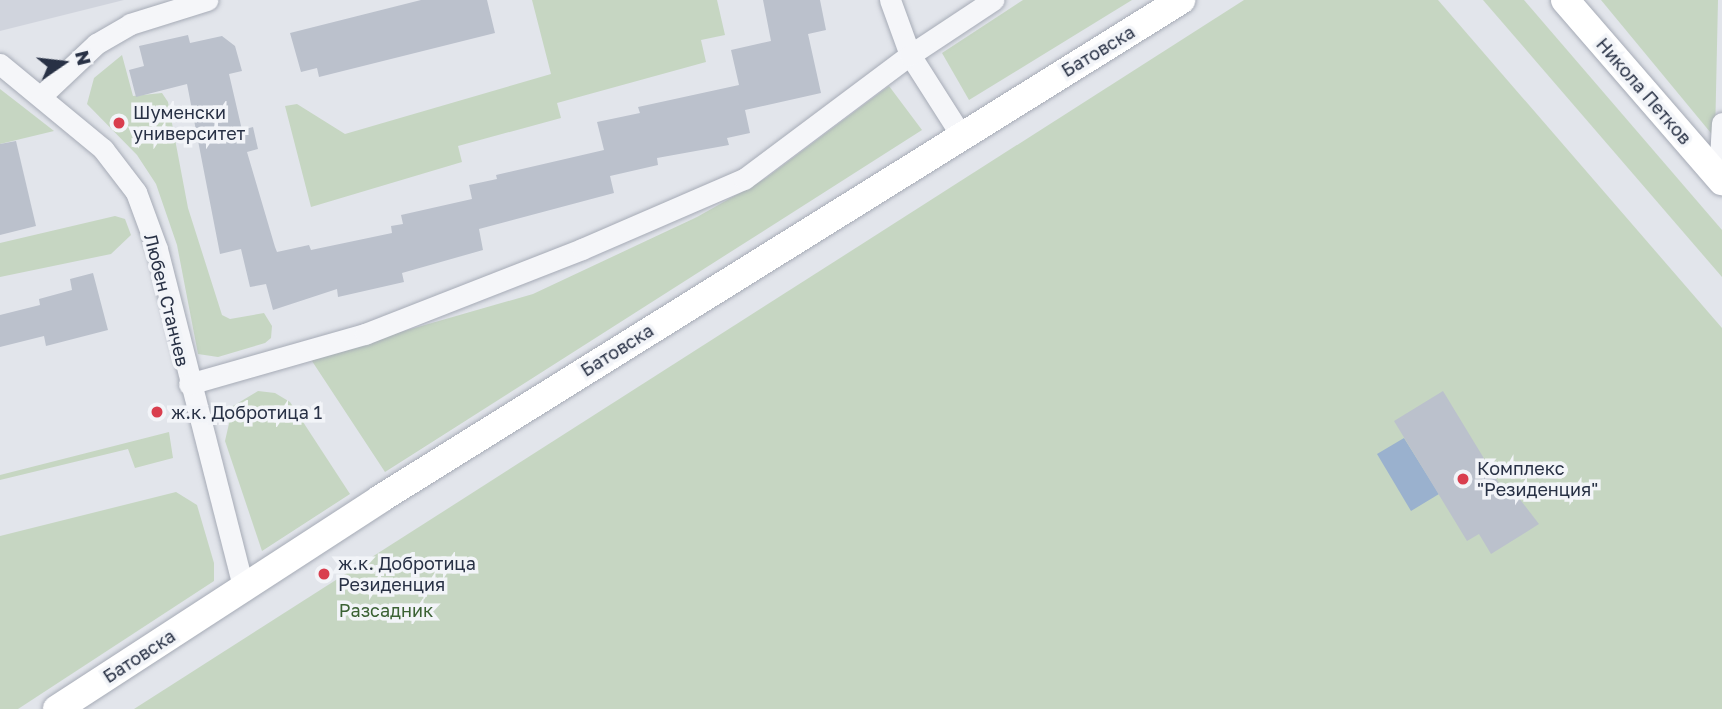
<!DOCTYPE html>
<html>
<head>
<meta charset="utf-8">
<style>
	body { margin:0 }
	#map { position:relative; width:1722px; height:709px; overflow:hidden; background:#e2e5eb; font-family:"Golos Text",sans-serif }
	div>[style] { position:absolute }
	.built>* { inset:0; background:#d0d4dd }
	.green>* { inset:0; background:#c6d6c2 }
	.water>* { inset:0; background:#9ab1ce }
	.building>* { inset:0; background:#bbc1cc }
	.roads { filter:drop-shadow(0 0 2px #a6abb6) drop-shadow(0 0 2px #a6abb6) }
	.street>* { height:21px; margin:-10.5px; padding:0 10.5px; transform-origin:10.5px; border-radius:10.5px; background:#f5f6f9 }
	.secondary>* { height:28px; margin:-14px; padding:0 14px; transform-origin:14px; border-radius:14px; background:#fff }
	.dots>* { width:19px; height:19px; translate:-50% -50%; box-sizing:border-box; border:4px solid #f2f4f8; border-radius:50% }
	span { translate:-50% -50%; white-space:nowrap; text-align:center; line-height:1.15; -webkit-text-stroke:7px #f2f4f8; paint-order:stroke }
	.street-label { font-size:18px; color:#283145 }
	.poi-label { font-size:18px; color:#283145 }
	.left { translate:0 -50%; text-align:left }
	.park-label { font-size:18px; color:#3b6234 }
	.north { position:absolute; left:28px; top:28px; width:70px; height:70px; -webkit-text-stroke:5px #f2f4f8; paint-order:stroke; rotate:76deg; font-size:19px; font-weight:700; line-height:28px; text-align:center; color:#283145 }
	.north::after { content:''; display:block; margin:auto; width:24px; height:32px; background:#283145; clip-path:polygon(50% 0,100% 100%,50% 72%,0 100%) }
</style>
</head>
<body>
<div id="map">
	<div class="built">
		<i style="clip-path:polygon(0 0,124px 0,0 31px)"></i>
	</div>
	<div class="green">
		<i style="clip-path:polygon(532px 0,717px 0,725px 35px,701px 40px,706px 62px,557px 103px,561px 118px,458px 146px,462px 162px,311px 207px,285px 106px,297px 104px,345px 134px,551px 74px)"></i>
		<i style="clip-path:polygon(1023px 0,1132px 0,969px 100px,942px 53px)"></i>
		<i style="clip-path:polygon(1244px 0,1438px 0,1722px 328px,1722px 709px,134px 709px)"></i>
		<i style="clip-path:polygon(1483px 0,1524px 0,1722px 230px,1722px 277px)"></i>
		<i style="clip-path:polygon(1601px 0,1718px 0,1715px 138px)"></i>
		<i style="clip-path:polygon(122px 55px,133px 96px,162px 93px,168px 102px,188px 208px,222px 315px,230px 319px,264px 313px,272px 326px,271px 338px,265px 343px,218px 357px,198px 354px,177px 245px,156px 184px,137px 155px,87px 104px,94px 78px)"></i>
		<i style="clip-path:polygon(889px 86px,922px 130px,385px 472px,310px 358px,533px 294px,697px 217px,766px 178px)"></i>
		<i style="clip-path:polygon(0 89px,22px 106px,54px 131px,0 144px)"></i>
		<i style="clip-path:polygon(115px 216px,125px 219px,131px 235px,111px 254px,0 277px,0 243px)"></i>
		<i style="clip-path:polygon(258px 391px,275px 393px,290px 402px,350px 494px,262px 551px,225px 441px,233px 406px)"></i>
		<i style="clip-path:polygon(169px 432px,173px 458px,135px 468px,128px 449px,0 480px,0 475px)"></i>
		<i style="clip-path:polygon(176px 492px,197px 505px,214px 563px,214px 581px,18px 709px,0 709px,0 536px)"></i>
	</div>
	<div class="water">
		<i style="clip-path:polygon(1404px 438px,1439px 494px,1411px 511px,1377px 454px)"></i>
	</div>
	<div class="building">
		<i style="clip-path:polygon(421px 0,487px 0,495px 33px,319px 77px,317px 68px,301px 72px,290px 33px)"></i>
		<i style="clip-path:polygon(763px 0,820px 0,826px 30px,808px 34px,821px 93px,745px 110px,750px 133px,727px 138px,729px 145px,657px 158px,658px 165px,610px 176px,614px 193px,479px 229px,483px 250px,402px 273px,404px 282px,338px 297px,337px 289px,273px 310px,266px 284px,250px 287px,241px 249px,220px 254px,187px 84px,136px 97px,129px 70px,144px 66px,139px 46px,188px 35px,190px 43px,222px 36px,235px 46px,242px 71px,229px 74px,242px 130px,253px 127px,258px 149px,247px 152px,275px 247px,277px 252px,309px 245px,311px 250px,392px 233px,391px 226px,403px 224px,401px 215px,472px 199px,469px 185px,497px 179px,496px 175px,604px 150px,597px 122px,640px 113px,638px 107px,739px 85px,731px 50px,771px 41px)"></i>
		<i style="clip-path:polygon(16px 141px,36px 226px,0 235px,0 144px)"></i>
		<i style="clip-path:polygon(93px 273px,108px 330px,46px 346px,44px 336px,0 347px,0 315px,40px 305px,39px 299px,72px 290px,70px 279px)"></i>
		<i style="clip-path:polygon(1443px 391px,1505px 493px,1512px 489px,1539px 524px,1491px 554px,1479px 534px,1467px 541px,1394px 421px)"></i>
	</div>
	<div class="roads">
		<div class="street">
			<i style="left:890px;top:0;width:59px;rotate:70deg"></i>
			<i style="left:910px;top:55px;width:95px;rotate:57.5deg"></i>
			<i style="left:0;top:64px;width:134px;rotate:39.5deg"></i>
			<i style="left:103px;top:149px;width:54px;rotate:52.5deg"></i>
			<i style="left:136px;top:192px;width:61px;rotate:69.8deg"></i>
			<i style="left:157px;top:249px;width:352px;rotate:75.7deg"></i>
			<i style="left:41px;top:96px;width:76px;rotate:-43.4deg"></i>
			<i style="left:96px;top:44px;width:39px;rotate:-30deg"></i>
			<i style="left:130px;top:24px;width:81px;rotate:-17.3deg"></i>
			<i style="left:1719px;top:178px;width:55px;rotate:-86.9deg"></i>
			<i style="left:189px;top:384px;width:183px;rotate:-15.9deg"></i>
			<i style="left:365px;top:334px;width:233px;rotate:-21.4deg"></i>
			<i style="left:582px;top:249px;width:176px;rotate:-23.4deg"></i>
			<i style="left:744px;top:179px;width:207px;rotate:-36.8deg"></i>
			<i style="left:910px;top:55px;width:100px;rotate:-33.5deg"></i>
		</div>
		<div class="secondary">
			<i style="left:1565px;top:0;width:240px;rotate:49.1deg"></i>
			<i style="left:57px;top:709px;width:385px;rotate:-33deg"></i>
			<i style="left:380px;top:499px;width:944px;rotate:-31.92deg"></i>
		</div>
	</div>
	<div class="dots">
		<i style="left:119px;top:123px;background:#d93e4e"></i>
		<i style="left:157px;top:412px;background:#d93e4e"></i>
		<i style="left:1463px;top:479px;background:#d93e4e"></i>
		<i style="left:324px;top:574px;background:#d93e4e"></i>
	</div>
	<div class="street-label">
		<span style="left:1098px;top:51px;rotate:-31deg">Батовска</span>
		<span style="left:1644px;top:91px;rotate:49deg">Никола Петков</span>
		<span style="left:167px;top:300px;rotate:76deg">Любен Станчев</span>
		<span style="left:617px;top:350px;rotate:-32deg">Батовска</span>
		<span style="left:139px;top:656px;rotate:-33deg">Батовска</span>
	</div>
	<div class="poi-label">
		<span class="left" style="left:133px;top:123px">Шуменски<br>университет</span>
		<span class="left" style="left:171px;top:412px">ж.к. Добротица 1</span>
		<span class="left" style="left:1477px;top:479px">Комплекс<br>"Резиденция"</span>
		<span class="left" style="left:338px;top:574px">ж.к. Добротица<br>Резиденция</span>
	</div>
	<div class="park-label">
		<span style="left:386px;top:610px">Разсадник</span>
	</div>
	<div class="north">N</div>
</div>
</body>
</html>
